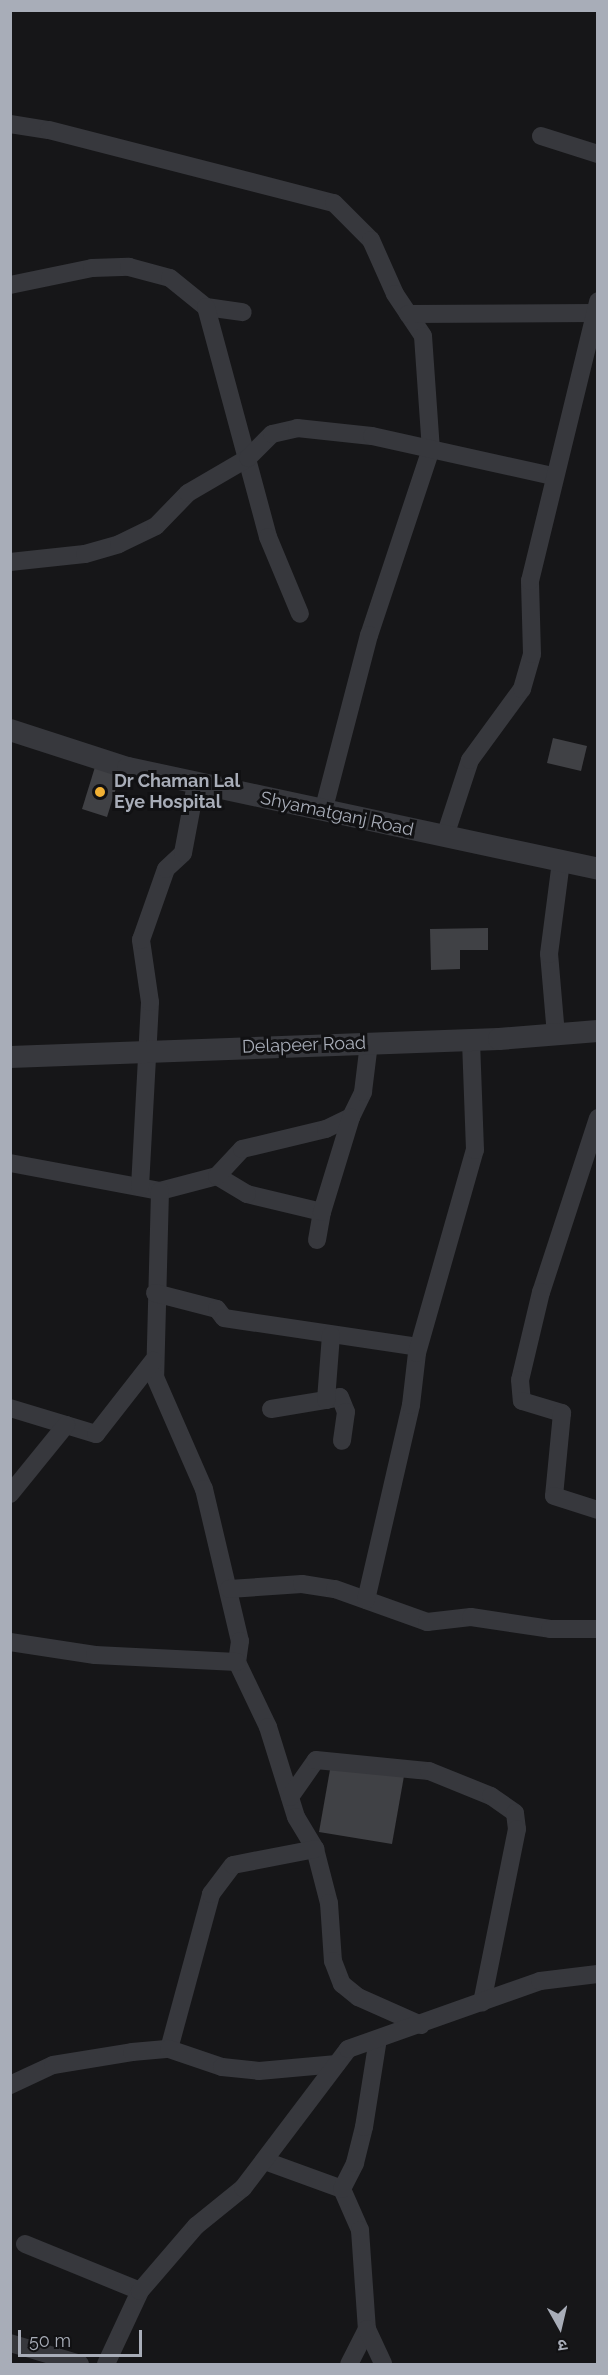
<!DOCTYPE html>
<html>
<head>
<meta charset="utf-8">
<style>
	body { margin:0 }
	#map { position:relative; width:608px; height:2375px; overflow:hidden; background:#161618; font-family:Raleway,"Noto Sans Devanagari",sans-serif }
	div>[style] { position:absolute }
	.building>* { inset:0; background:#404145 }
	.minor>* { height:18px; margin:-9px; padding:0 9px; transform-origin:9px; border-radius:9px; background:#37383d }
	.tertiary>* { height:22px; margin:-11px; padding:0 11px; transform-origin:11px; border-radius:11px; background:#37383d }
	.dots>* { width:16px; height:16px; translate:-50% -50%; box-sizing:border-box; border:3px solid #111113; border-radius:50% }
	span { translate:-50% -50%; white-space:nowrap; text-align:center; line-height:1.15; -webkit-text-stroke:6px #111113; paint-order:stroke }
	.poi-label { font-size:18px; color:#a8adb8; font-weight:700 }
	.left { translate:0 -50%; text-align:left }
	.street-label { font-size:18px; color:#a8adb8 }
	.frame { position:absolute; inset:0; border:12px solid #a8adb8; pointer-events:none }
	.north { position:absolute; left:530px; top:2297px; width:60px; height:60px; -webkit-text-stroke:4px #111113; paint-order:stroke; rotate:172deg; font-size:16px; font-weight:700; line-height:24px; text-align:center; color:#a8adb8 }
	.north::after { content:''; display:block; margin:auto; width:21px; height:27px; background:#a8adb8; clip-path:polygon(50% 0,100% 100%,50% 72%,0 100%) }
	.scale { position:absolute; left:18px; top:2330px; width:124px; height:27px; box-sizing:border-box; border:3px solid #a8adb8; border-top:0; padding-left:8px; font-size:18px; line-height:21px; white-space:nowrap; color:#a8adb8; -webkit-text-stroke:4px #111113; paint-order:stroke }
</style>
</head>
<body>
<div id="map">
	<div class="building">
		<i style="clip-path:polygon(553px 738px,587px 746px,581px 771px,547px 763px)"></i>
		<i style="clip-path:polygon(95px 767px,120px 775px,107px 817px,82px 809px)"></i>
		<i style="clip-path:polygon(488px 928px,488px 950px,460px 950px,460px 969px,431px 970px,430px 929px)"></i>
		<i style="clip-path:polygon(331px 1764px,404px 1776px,392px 1844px,319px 1832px)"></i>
	</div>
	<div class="minor">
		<i style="left:10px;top:124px;width:39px;rotate:9deg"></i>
		<i style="left:49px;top:130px;width:294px;rotate:14.4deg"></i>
		<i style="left:334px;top:203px;width:52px;rotate:45deg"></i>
		<i style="left:371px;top:240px;width:59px;rotate:66deg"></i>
		<i style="left:395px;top:294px;width:50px;rotate:56.3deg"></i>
		<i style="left:423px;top:336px;width:113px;rotate:86deg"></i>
		<i style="left:431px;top:449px;width:196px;rotate:108.4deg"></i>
		<i style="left:369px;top:635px;width:182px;rotate:104.6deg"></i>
		<i style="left:541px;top:136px;width:60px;rotate:17.5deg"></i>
		<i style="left:10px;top:285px;width:84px;rotate:-11.7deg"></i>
		<i style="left:92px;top:268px;width:37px;rotate:-2deg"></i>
		<i style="left:129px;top:267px;width:42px;rotate:15deg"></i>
		<i style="left:170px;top:278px;width:46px;rotate:38.9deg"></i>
		<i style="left:206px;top:307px;width:37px;rotate:8deg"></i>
		<i style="left:206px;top:307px;width:238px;rotate:74.9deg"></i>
		<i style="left:268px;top:537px;width:83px;rotate:67.4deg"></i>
		<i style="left:408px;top:314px;width:187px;rotate:-0.3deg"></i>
		<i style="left:10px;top:562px;width:75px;rotate:-6.1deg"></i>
		<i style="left:85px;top:554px;width:35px;rotate:-16deg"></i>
		<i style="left:119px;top:544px;width:41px;rotate:-25.9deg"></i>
		<i style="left:156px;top:526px;width:46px;rotate:-45.9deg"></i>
		<i style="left:188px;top:493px;width:69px;rotate:-30.3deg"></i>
		<i style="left:248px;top:458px;width:34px;rotate:-45deg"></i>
		<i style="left:272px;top:434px;width:26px;rotate:-13deg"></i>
		<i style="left:297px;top:428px;width:75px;rotate:6.1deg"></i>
		<i style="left:372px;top:436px;width:185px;rotate:12.5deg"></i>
		<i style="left:445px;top:836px;width:80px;rotate:-71.8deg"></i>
		<i style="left:470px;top:760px;width:88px;rotate:-53.8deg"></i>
		<i style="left:522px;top:689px;width:36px;rotate:-74deg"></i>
		<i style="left:532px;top:654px;width:73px;rotate:-91.6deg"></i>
		<i style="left:530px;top:581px;width:288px;rotate:-76.3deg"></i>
		<i style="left:556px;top:1035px;width:81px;rotate:-94.9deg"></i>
		<i style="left:549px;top:954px;width:94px;rotate:-82.6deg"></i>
		<i style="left:598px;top:1118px;width:183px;rotate:108.1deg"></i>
		<i style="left:541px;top:1292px;width:90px;rotate:103.4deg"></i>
		<i style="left:520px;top:1380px;width:21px;rotate:85deg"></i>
		<i style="left:522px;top:1401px;width:42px;rotate:16.7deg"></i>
		<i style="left:562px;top:1413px;width:83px;rotate:95.5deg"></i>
		<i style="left:554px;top:1496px;width:46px;rotate:17.7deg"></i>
		<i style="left:10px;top:1163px;width:153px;rotate:10.6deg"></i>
		<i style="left:160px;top:1191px;width:59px;rotate:-14.7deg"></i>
		<i style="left:140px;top:1187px;width:185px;rotate:-86.9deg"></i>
		<i style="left:150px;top:1002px;width:63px;rotate:-98.3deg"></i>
		<i style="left:141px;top:940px;width:75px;rotate:-70.6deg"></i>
		<i style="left:166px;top:869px;width:23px;rotate:-43deg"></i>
		<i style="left:183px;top:853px;width:70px;rotate:-79.3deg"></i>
		<i style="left:160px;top:1191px;width:186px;rotate:91.5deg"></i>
		<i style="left:155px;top:1377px;width:122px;rotate:66.4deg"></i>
		<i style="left:204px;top:1489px;width:156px;rotate:76.7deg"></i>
		<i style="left:240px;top:1641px;width:21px;rotate:98deg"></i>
		<i style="left:237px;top:1662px;width:72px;rotate:64.5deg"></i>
		<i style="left:268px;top:1727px;width:94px;rotate:72.7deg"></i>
		<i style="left:296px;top:1817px;width:37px;rotate:59deg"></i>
		<i style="left:315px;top:1849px;width:56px;rotate:75.5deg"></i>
		<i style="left:329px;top:1903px;width:58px;rotate:86.1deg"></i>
		<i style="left:333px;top:1961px;width:25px;rotate:69deg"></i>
		<i style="left:342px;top:1984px;width:21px;rotate:39deg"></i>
		<i style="left:358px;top:1997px;width:69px;rotate:24deg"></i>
		<i style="left:322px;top:1212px;width:77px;rotate:-166.5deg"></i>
		<i style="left:247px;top:1194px;width:35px;rotate:-149deg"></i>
		<i style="left:217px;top:1176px;width:37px;rotate:-47deg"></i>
		<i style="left:242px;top:1149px;width:86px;rotate:-13.4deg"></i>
		<i style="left:326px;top:1129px;width:28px;rotate:-26deg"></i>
		<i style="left:351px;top:1117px;width:28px;rotate:-64deg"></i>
		<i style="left:363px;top:1092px;width:49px;rotate:-83deg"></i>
		<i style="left:317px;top:1240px;width:28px;rotate:-80deg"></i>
		<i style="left:322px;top:1212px;width:99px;rotate:-73deg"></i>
		<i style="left:155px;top:1293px;width:64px;rotate:14.5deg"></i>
		<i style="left:217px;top:1309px;width:11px;rotate:52deg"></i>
		<i style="left:224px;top:1318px;width:196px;rotate:8.5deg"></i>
		<i style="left:326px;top:1400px;width:14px;rotate:-12deg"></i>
		<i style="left:340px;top:1397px;width:16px;rotate:68deg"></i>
		<i style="left:346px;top:1412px;width:29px;rotate:98deg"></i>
		<i style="left:10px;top:1408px;width:90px;rotate:16.8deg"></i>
		<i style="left:96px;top:1434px;width:93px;rotate:-52deg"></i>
		<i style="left:271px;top:1409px;width:56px;rotate:-9.3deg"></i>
		<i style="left:326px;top:1400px;width:65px;rotate:-85.6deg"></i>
		<i style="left:10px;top:1494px;width:89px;rotate:-50.9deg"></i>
		<i style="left:229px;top:1589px;width:73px;rotate:-3.9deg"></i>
		<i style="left:302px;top:1584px;width:33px;rotate:9deg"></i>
		<i style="left:335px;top:1589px;width:98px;rotate:19.7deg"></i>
		<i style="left:427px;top:1622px;width:44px;rotate:-6.5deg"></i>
		<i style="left:471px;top:1617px;width:80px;rotate:8.6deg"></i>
		<i style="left:550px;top:1629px;width:48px"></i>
		<i style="left:366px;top:1600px;width:200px;rotate:-77deg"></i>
		<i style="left:411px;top:1405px;width:52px;rotate:-83.4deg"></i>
		<i style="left:417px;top:1353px;width:211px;rotate:-74.1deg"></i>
		<i style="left:475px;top:1150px;width:110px;rotate:-92.1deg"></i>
		<i style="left:10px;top:1642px;width:86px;rotate:8.7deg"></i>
		<i style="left:95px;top:1655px;width:142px;rotate:2.8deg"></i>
		<i style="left:290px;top:1797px;width:45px;rotate:-54.9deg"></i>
		<i style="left:316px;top:1760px;width:114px;rotate:5.6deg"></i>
		<i style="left:429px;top:1771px;width:67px;rotate:22deg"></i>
		<i style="left:491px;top:1796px;width:29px;rotate:35deg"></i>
		<i style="left:515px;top:1813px;width:16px;rotate:83deg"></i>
		<i style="left:517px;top:1829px;width:177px;rotate:101.4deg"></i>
		<i style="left:169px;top:2049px;width:161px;rotate:-74.8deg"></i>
		<i style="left:211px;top:1894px;width:36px;rotate:-53deg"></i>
		<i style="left:233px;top:1865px;width:84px;rotate:-11deg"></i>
		<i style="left:10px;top:2085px;width:47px;rotate:-24.9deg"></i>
		<i style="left:53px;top:2065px;width:80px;rotate:-9.3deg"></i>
		<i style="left:132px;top:2052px;width:37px;rotate:-5deg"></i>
		<i style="left:169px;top:2049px;width:56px;rotate:18.8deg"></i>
		<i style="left:222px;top:2067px;width:37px;rotate:6deg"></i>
		<i style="left:259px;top:2071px;width:78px;rotate:-5.1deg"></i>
		<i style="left:265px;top:2161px;width:82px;rotate:20deg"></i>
		<i style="left:342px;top:2189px;width:45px;rotate:66.3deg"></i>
		<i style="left:360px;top:2230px;width:99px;rotate:86deg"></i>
		<i style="left:367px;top:2329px;width:39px;rotate:117deg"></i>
		<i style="left:342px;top:2189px;width:29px;rotate:-63deg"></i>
		<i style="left:355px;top:2163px;width:37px;rotate:-76deg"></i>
		<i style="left:364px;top:2127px;width:89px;rotate:-81deg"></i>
		<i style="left:25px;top:2244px;width:124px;rotate:22.2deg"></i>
		<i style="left:367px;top:2329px;width:38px;rotate:65deg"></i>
		<i style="left:10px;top:2343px;width:73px;rotate:16.7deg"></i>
		<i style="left:106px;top:2364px;width:81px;rotate:-65deg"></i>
		<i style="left:140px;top:2291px;width:86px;rotate:-49.3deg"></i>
		<i style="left:196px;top:2226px;width:60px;rotate:-39deg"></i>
		<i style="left:243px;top:2188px;width:174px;rotate:-52.9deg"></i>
		<i style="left:348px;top:2049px;width:204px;rotate:-19.5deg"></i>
		<i style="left:540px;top:1981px;width:58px;rotate:-6.9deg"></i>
	</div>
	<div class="tertiary">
		<i style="left:10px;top:730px;width:124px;rotate:17.9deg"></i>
		<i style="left:128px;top:768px;width:481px;rotate:12.1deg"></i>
		<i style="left:10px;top:1057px;width:489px;rotate:-2.1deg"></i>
		<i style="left:499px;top:1039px;width:99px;rotate:-4.6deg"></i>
	</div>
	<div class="dots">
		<i style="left:100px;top:792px;background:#f2b134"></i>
	</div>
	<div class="poi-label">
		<span class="left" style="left:114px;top:792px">Dr Chaman Lal<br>Eye Hospital</span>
	</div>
	<div class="street-label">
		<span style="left:337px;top:814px;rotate:12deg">Shyamatganj Road</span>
		<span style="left:304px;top:1045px;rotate:-2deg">Delapeer Road</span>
	</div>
	<div class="frame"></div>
	<div class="north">उ</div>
	<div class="scale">50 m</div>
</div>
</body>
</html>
